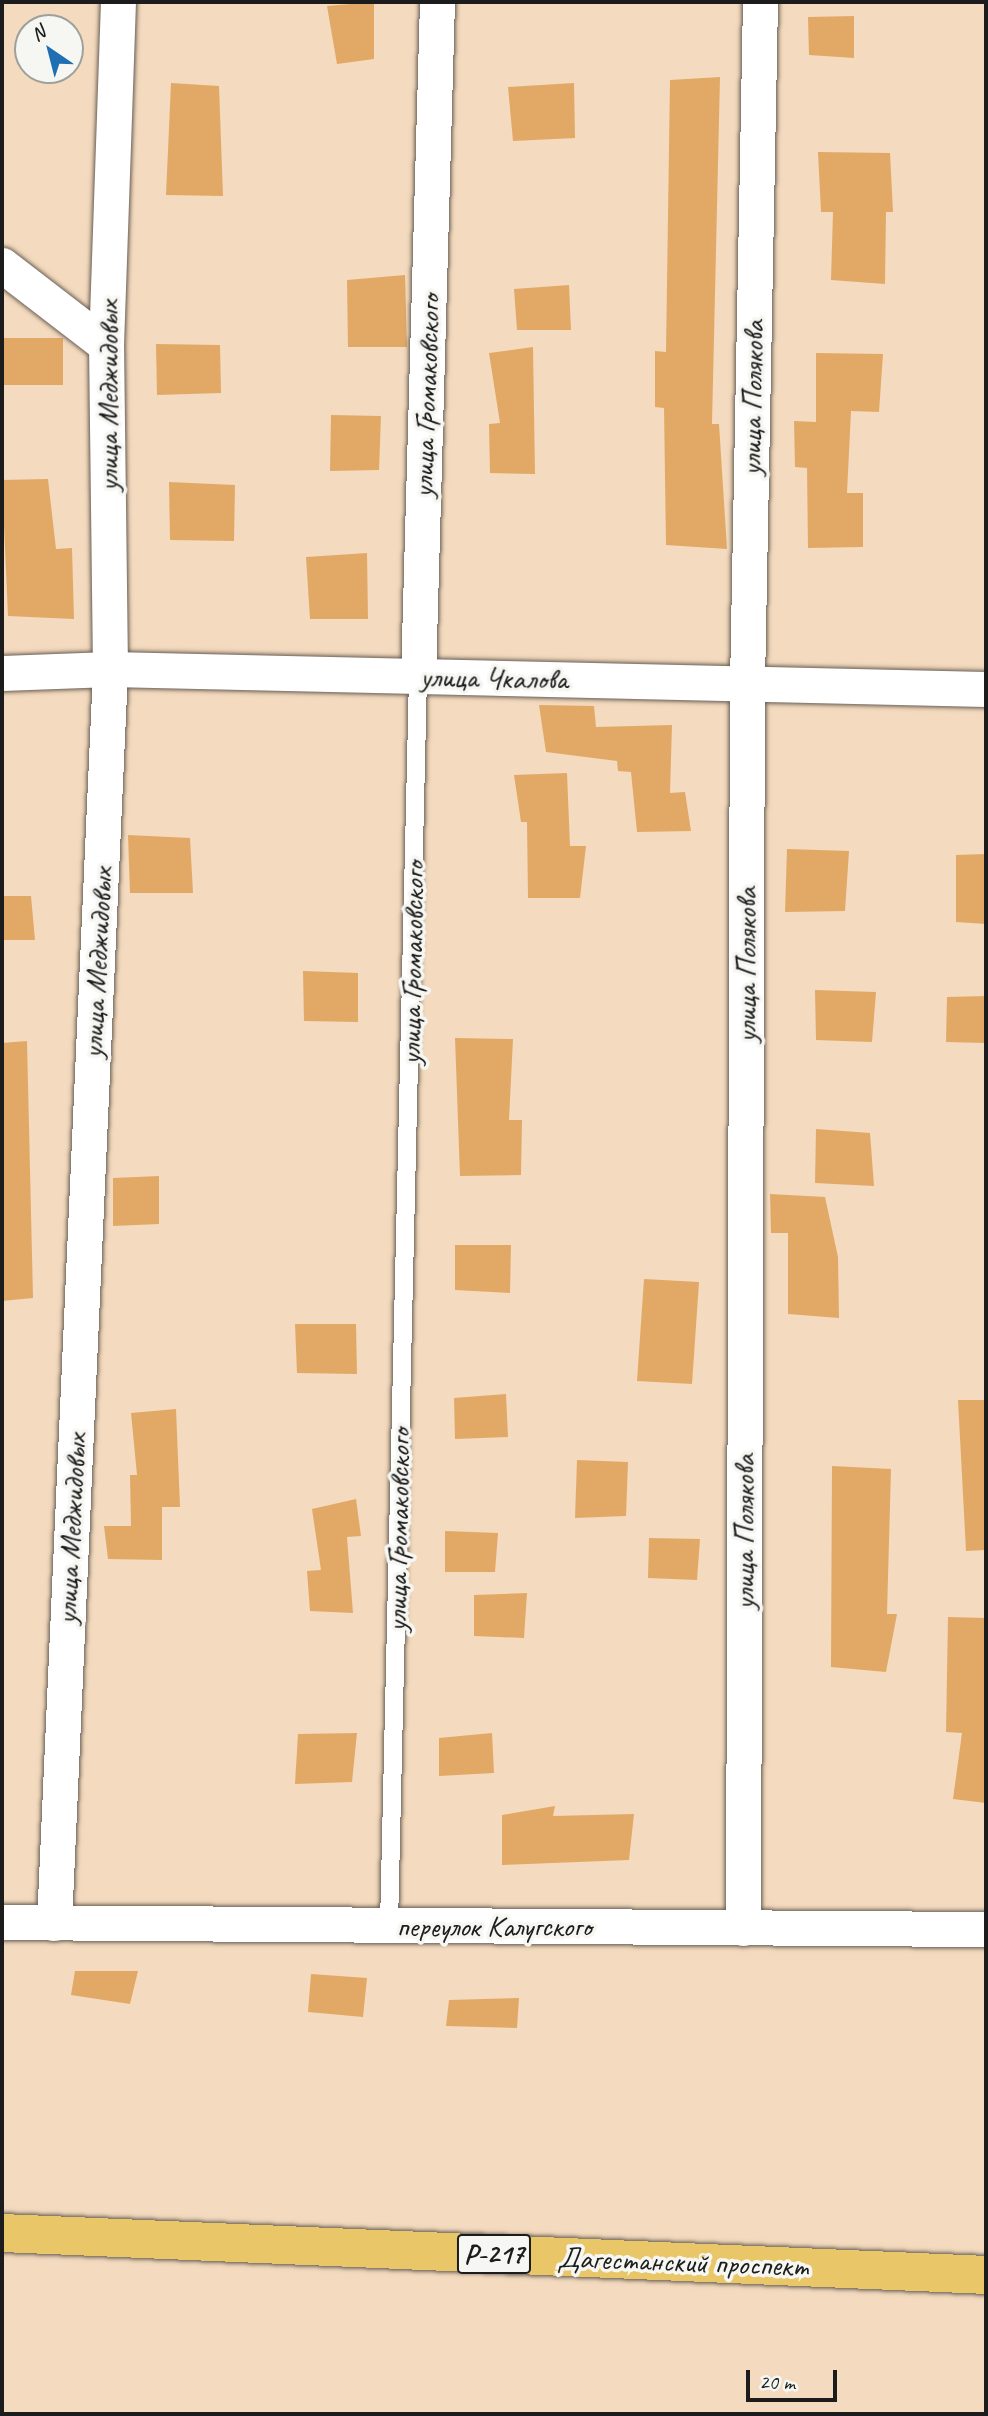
<!DOCTYPE html>
<html>
<head>
<meta charset="utf-8">
<style>
	body { margin:0 }
	#map { position:relative; width:988px; height:2416px; overflow:hidden; background:#f4dabe; font-family:Caveat,sans-serif }
	div>[style] { position:absolute }
	.building>* { inset:0; background:#e2a966 }
	.roads { filter:drop-shadow(0 0 2px #685e55) drop-shadow(0 0 2px #685e55) }
	.lane>* { height:18px; margin:-9px; padding:0 9px; transform-origin:9px; border-radius:9px; background:#fff }
	.street>* { height:35px; margin:-17.5px; padding:0 17.5px; transform-origin:17.5px; border-radius:17.5px; background:#fff }
	.highway>* { height:38px; margin:-19px; padding:0 19px; transform-origin:19px; border-radius:19px; background:#e9c769 }
	span { translate:-50% -50%; white-space:nowrap; text-align:center; line-height:1.15; -webkit-text-stroke:7px #f6f6f2; paint-order:stroke }
	.shield-label span { padding:2px 5px; background:#f6f6f2; border:2px solid; border-radius:5px; -webkit-text-stroke-width:0 }
	.shield-label { font-size:28px; color:#1c1c1c; font-weight:700 }
	.street-label { font-size:30px; color:#1c1c1c }
	.frame { position:absolute; inset:0; border:4px solid #1c1c1c; pointer-events:none }
	.north { position:absolute; left:14px; top:14px; width:70px; height:70px; box-sizing:border-box; background:#f6f6f2; border:2px solid #9f9f9c; border-radius:50%; rotate:325deg; font-size:19px; font-weight:700; line-height:28px; text-align:center; color:#1c1c1c }
	.north::after { content:''; display:block; margin:auto; width:24px; height:32px; background:#1f6fb2; clip-path:polygon(50% 0,100% 100%,50% 72%,0 100%) }
	.scale { position:absolute; left:746px; top:2370px; width:91px; height:32px; box-sizing:border-box; border:4px solid #1c1c1c; border-top:0; padding-left:9px; font-size:21px; line-height:24px; white-space:nowrap; color:#1c1c1c; -webkit-text-stroke:5px #f6f6f2; paint-order:stroke }
</style>
</head>
<body>
<div id="map">
	<div class="building">
		<i style="clip-path:polygon(374px 2px,374px 59px,337px 64px,327px 6px)"></i>
		<i style="clip-path:polygon(854px 16px,854px 58px,809px 55px,808px 17px)"></i>
		<i style="clip-path:polygon(720px 77px,712px 424px,719px 424px,727px 549px,666px 545px,664px 408px,655px 407px,655px 351px,666px 352px,670px 80px)"></i>
		<i style="clip-path:polygon(171px 83px,219px 86px,223px 196px,166px 195px)"></i>
		<i style="clip-path:polygon(574px 83px,575px 138px,513px 141px,508px 87px)"></i>
		<i style="clip-path:polygon(818px 152px,890px 153px,893px 212px,886px 212px,885px 284px,831px 280px,833px 212px,821px 212px)"></i>
		<i style="clip-path:polygon(405px 275px,407px 347px,348px 347px,347px 280px)"></i>
		<i style="clip-path:polygon(569px 285px,571px 330px,517px 330px,514px 289px)"></i>
		<i style="clip-path:polygon(2px 338px,63px 338px,63px 385px,2px 385px)"></i>
		<i style="clip-path:polygon(156px 344px,220px 345px,221px 393px,157px 395px)"></i>
		<i style="clip-path:polygon(533px 347px,535px 474px,490px 473px,489px 424px,500px 423px,489px 353px)"></i>
		<i style="clip-path:polygon(816px 353px,883px 354px,879px 412px,851px 411px,847px 493px,863px 493px,863px 547px,808px 548px,807px 468px,795px 467px,794px 421px,816px 422px)"></i>
		<i style="clip-path:polygon(331px 415px,381px 416px,379px 470px,330px 471px)"></i>
		<i style="clip-path:polygon(48px 479px,56px 549px,72px 548px,74px 619px,8px 616px,2px 480px)"></i>
		<i style="clip-path:polygon(169px 482px,235px 485px,234px 541px,170px 540px)"></i>
		<i style="clip-path:polygon(367px 553px,368px 619px,310px 619px,306px 557px)"></i>
		<i style="clip-path:polygon(539px 705px,594px 706px,596px 727px,672px 725px,670px 793px,685px 792px,691px 831px,637px 832px,631px 772px,618px 771px,617px 761px,546px 752px)"></i>
		<i style="clip-path:polygon(567px 773px,570px 846px,586px 846px,580px 898px,528px 898px,527px 822px,521px 822px,514px 775px)"></i>
		<i style="clip-path:polygon(128px 835px,190px 838px,193px 893px,130px 893px)"></i>
		<i style="clip-path:polygon(787px 849px,849px 851px,845px 911px,785px 912px)"></i>
		<i style="clip-path:polygon(986px 854px,986px 924px,956px 922px,956px 855px)"></i>
		<i style="clip-path:polygon(2px 896px,31px 896px,35px 940px,2px 940px)"></i>
		<i style="clip-path:polygon(303px 971px,358px 973px,358px 1022px,304px 1021px)"></i>
		<i style="clip-path:polygon(815px 990px,876px 992px,872px 1042px,816px 1040px)"></i>
		<i style="clip-path:polygon(986px 996px,986px 1043px,946px 1042px,947px 997px)"></i>
		<i style="clip-path:polygon(455px 1038px,513px 1039px,509px 1120px,522px 1120px,521px 1175px,460px 1176px)"></i>
		<i style="clip-path:polygon(27px 1041px,33px 1298px,2px 1301px,2px 1043px)"></i>
		<i style="clip-path:polygon(816px 1129px,870px 1133px,874px 1186px,815px 1183px)"></i>
		<i style="clip-path:polygon(159px 1176px,159px 1224px,113px 1226px,113px 1178px)"></i>
		<i style="clip-path:polygon(770px 1194px,825px 1197px,838px 1257px,839px 1318px,788px 1314px,788px 1233px,771px 1233px)"></i>
		<i style="clip-path:polygon(455px 1245px,511px 1245px,510px 1293px,455px 1290px)"></i>
		<i style="clip-path:polygon(644px 1279px,699px 1282px,692px 1384px,637px 1381px)"></i>
		<i style="clip-path:polygon(295px 1324px,356px 1324px,357px 1374px,297px 1373px)"></i>
		<i style="clip-path:polygon(506px 1394px,508px 1437px,455px 1439px,454px 1398px)"></i>
		<i style="clip-path:polygon(958px 1400px,986px 1400px,986px 1550px,966px 1551px)"></i>
		<i style="clip-path:polygon(176px 1409px,180px 1507px,162px 1507px,162px 1560px,108px 1559px,104px 1526px,131px 1526px,130px 1475px,137px 1475px,131px 1413px)"></i>
		<i style="clip-path:polygon(577px 1460px,628px 1462px,626px 1516px,575px 1518px)"></i>
		<i style="clip-path:polygon(832px 1466px,891px 1469px,887px 1614px,897px 1614px,886px 1672px,831px 1667px)"></i>
		<i style="clip-path:polygon(356px 1499px,361px 1536px,347px 1537px,353px 1613px,310px 1611px,307px 1571px,321px 1570px,312px 1509px)"></i>
		<i style="clip-path:polygon(445px 1531px,498px 1533px,495px 1572px,445px 1572px)"></i>
		<i style="clip-path:polygon(649px 1538px,700px 1539px,697px 1580px,648px 1578px)"></i>
		<i style="clip-path:polygon(527px 1593px,524px 1638px,474px 1636px,474px 1595px)"></i>
		<i style="clip-path:polygon(948px 1617px,986px 1618px,986px 1803px,953px 1799px,962px 1733px,946px 1732px)"></i>
		<i style="clip-path:polygon(357px 1733px,352px 1782px,295px 1784px,298px 1734px)"></i>
		<i style="clip-path:polygon(492px 1733px,494px 1773px,439px 1776px,439px 1738px)"></i>
		<i style="clip-path:polygon(555px 1806px,553px 1816px,634px 1814px,629px 1860px,502px 1865px,502px 1815px)"></i>
		<i style="clip-path:polygon(75px 1971px,138px 1971px,130px 2004px,71px 1995px)"></i>
		<i style="clip-path:polygon(311px 1974px,367px 1978px,363px 2017px,308px 2012px)"></i>
		<i style="clip-path:polygon(519px 1998px,517px 2028px,446px 2026px,449px 2000px)"></i>
	</div>
	<div class="roads">
		<div class="lane">
			<i style="left:389px;top:1925px;width:1248px;rotate:-88.67deg"></i>
		</div>
		<div class="street">
			<i style="left:2px;top:265px;width:131px;rotate:37.6deg"></i>
			<i style="left:2px;top:673px;width:108px;rotate:-2.1deg"></i>
			<i style="left:110px;top:669px;width:876px;rotate:1.31deg"></i>
			<i style="left:418px;top:677px;width:675px;rotate:-88.39deg"></i>
			<i style="left:2px;top:1922px;width:984px;rotate:0.41deg"></i>
			<i style="left:54px;top:1923px;width:1255px;rotate:-87.44deg"></i>
			<i style="left:110px;top:669px;width:324px;rotate:-90.7deg"></i>
			<i style="left:106px;top:345px;width:343px;rotate:-88deg"></i>
			<i style="left:743px;top:1928px;width:1244px;rotate:-89.82deg"></i>
			<i style="left:747px;top:684px;width:682px;rotate:-88.91deg"></i>
		</div>
		<div class="highway">
			<i style="left:2px;top:2233px;width:985px;rotate:2.44deg"></i>
		</div>
	</div>
	<div class="shield-label">
		<span style="left:494px;top:2254px">Р-217</span>
	</div>
	<div class="street-label">
		<span style="left:108px;top:396px;rotate:-90deg">улица Меджидовых</span>
		<span style="left:426px;top:396px;rotate:-88deg">улица Громаковского</span>
		<span style="left:752px;top:398px;rotate:-89deg">улица Полякова</span>
		<span style="left:494px;top:678px;rotate:1deg">улица Чкалова</span>
		<span style="left:97px;top:963px;rotate:-87deg">улица Меджидовых</span>
		<span style="left:412px;top:963px;rotate:-89deg">улица Громаковского</span>
		<span style="left:746px;top:965px;rotate:-90deg">улица Полякова</span>
		<span style="left:71px;top:1529px;rotate:-87deg">улица Меджидовых</span>
		<span style="left:398px;top:1530px;rotate:-89deg">улица Громаковского</span>
		<span style="left:744px;top:1532px;rotate:-90deg">улица Полякова</span>
		<span style="left:494px;top:1926px">переулок Калугского</span>
		<span style="left:683px;top:2262px;rotate:2deg">Дагестанский проспект</span>
	</div>
	<div class="frame"></div>
	<div class="north">N</div>
	<div class="scale">20 m</div>
</div>
</body>
</html>
